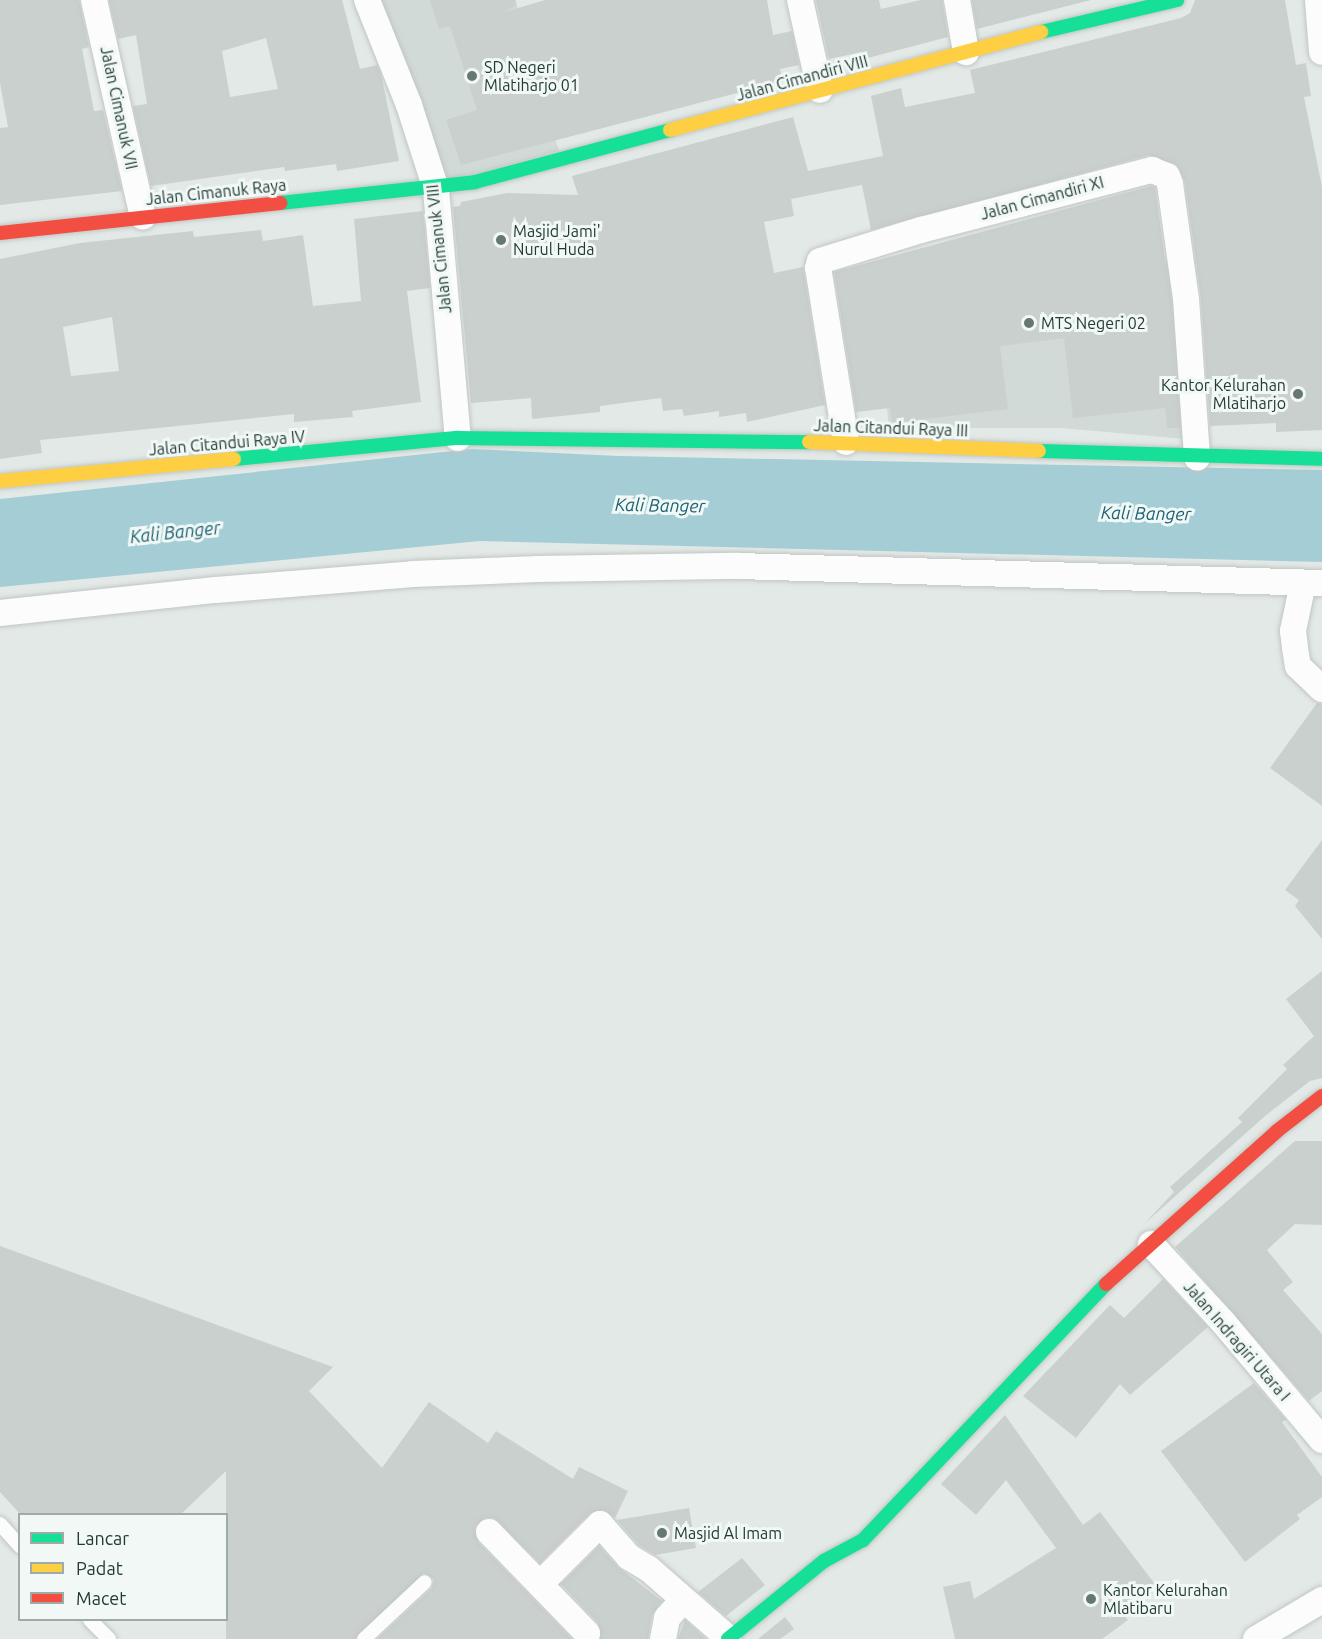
<!DOCTYPE html>
<html>
<head>
<meta charset="utf-8">
<style>
	body { margin:0 }
	#map { position:relative; width:1322px; height:1639px; overflow:hidden; background:#e3e9e6; font-family:Ubuntu,sans-serif }
	div>[style] { position:absolute }
	.built>* { inset:0; background:#d1dad6 }
	.water>* { inset:0; background:#a5cdd6 }
	.building>* { inset:0; background:#cad0ce }
	.roads { filter:drop-shadow(0 0 2px #c0c6c3) drop-shadow(0 0 2px #c0c6c3) }
	.lane>* { height:14px; margin:-7px; padding:0 7px; transform-origin:7px; border-radius:7px; background:#fbfcfb }
	.street>* { height:26px; margin:-13px; padding:0 13px; transform-origin:13px; border-radius:13px; background:#fbfcfb }
	.fast>* { height:14px; margin:-7px; padding:0 7px; transform-origin:7px; border-radius:7px; background:#16e098 }
	.slow>* { height:14px; margin:-7px; padding:0 7px; transform-origin:7px; border-radius:7px; background:#ffcf43 }
	.jam>* { height:14px; margin:-7px; padding:0 7px; transform-origin:7px; border-radius:7px; background:#f24e42 }
	.dots>* { width:16px; height:16px; translate:-50% -50%; box-sizing:border-box; border:3px solid #f1f8f5; border-radius:50% }
	span { translate:-50% -50%; white-space:nowrap; text-align:center; line-height:1.15; -webkit-text-stroke:6px #f1f8f5; paint-order:stroke }
	.poi-label { font-size:16px; color:#223b35 }
	.left { translate:0 -50%; text-align:left }
	.right { translate:-100% -50%; text-align:right }
	.street-label { font-size:16px; color:#223b35 }
	.water-label { font-size:18px; color:#1e6375; font-style:italic }
	.legend { position:absolute; left:18px; top:1513px; width:210px; height:108px; box-sizing:border-box; background:#f1f8f5; border:2px solid #9eaca8; margin:0; padding:8px 10px; list-style:none; font-size:18px; color:#223b35 }
	.legend li { display:flex; align-items:center; gap:12px; height:30px }
	.legend b { width:30px; border:2px solid #9eaca8 }
</style>
</head>
<body>
<div id="map">
	<div class="built">
		<i style="clip-path:polygon(374px 0,516px 0,525px 48px,559px 151px,446px 182px,422px 103px)"></i>
		<i style="clip-path:polygon(1174px 261px,1185px 439px,1062px 428px,889px 428px,882px 359px,1152px 263px)"></i>
	</div>
	<div class="water">
		<i style="clip-path:polygon(472px 449px,619px 456px,1322px 470px,1322px 562px,480px 541px,0 587px,0 499px)"></i>
	</div>
	<div class="building">
		<i style="clip-path:polygon(0 0,79px 0,89px 47px,82px 49px,94px 111px,103px 110px,122px 191px,0 205px,0 128px,8px 127px,0 83px)"></i>
		<i style="clip-path:polygon(evenodd,109px 0,342px 0,360px 69px,377px 65px,381px 74px,399px 161px,337px 171px,336px 164px,285px 171px,284px 167px,151px 186px,133px 106px,147px 104px,136px 35px,118px 39px,109px 0,266px 38px,278px 89px,230px 97px,222px 51px,266px 38px)"></i>
		<i style="clip-path:polygon(430px 0,515px 0,516px 6px,501px 13px,545px 0,767px 0,773px 35px,792px 31px,799px 65px,780px 69px,783px 81px,461px 165px,446px 120px,477px 110px,450px 26px,439px 29px)"></i>
		<i style="clip-path:polygon(816px 0,879px 0,881px 9px,921px 0,942px 0,948px 37px,864px 59px,862px 52px,829px 59px)"></i>
		<i style="clip-path:polygon(972px 0,1091px 0,977px 29px)"></i>
		<i style="clip-path:polygon(1195px 0,1285px 0,1296px 65px,1306px 63px,1311px 96px,1304px 97px,1322px 187px,1322px 430px,1276px 432px,1276px 423px,1210px 426px,1201px 298px,1185px 182px,1177px 165px,1149px 155px,871px 230px,862px 185px,791px 199px,794px 216px,764px 222px,774px 273px,803px 267px,825px 405px,747px 422px,746px 413px,719px 417px,719px 411px,684px 416px,682px 409px,663px 411px,661px 398px,600px 406px,600px 412px,532px 419px,531px 398px,471px 403px,453px 207px,460px 206px,461px 202px,507px 193px,578px 195px,572px 176px,793px 117px,808px 171px,883px 156px,871px 96px,901px 88px,905px 107px,975px 93px,970px 70px,1181px 18px,1190px 13px)"></i>
		<i style="clip-path:polygon(1151px 186px,1155px 188px,1171px 301px,1180px 428px,1167px 428px,1165px 408px,1073px 418px,1064px 338px,1000px 346px,1008px 409px,892px 423px,890px 408px,856px 412px,834px 272px)"></i>
		<i style="clip-path:polygon(evenodd,423px 211px,430px 288px,407px 291px,421px 402px,352px 411px,353px 417px,294px 422px,294px 414px,40px 440px,42px 453px,0 459px,0 259px,80px 243px,193px 231px,194px 237px,261px 230px,263px 241px,303px 235px,313px 306px,361px 301px,354px 219px,423px 211px,112px 317px,119px 371px,71px 376px,63px 327px,112px 317px)"></i>
		<i style="clip-path:polygon(1317px 703px,1322px 704px,1322px 806px,1270px 768px)"></i>
		<i style="clip-path:polygon(1322px 840px,1322px 939px,1295px 906px,1299px 900px,1285px 890px)"></i>
		<i style="clip-path:polygon(1322px 971px,1322px 1078px,1310px 1081px,1265px 1116px,1144px 1224px,1174px 1192px,1170px 1187px,1242px 1122px,1238px 1118px,1287px 1069px,1283px 1065px,1314px 1036px,1286px 999px)"></i>
		<i style="clip-path:polygon(1295px 1141px,1322px 1141px,1322px 1225px,1295px 1224px,1267px 1250px,1293px 1282px,1283px 1290px,1322px 1334px,1322px 1391px,1309px 1401px,1175px 1247px)"></i>
		<i style="clip-path:polygon(0 1246px,333px 1367px,309px 1391px,382px 1468px,429px 1402px,488px 1443px,496px 1431px,573px 1479px,579px 1467px,628px 1491px,615px 1518px,604px 1510px,590px 1513px,540px 1563px,494px 1518px,485px 1518px,475px 1527px,478px 1542px,572px 1639px,377px 1639px,432px 1588px,434px 1579px,424px 1573px,355px 1639px,226px 1639px,226px 1471px,180px 1515px,21px 1515px,0 1492px)"></i>
		<i style="clip-path:polygon(1163px 1279px,1208px 1327px,1130px 1395px,1120px 1384px,1076px 1438px,1023px 1396px,1110px 1305px,1124px 1318px)"></i>
		<i style="clip-path:polygon(1254px 1383px,1286px 1420px,1282px 1422px,1322px 1477px,1322px 1497px,1297px 1515px,1300px 1519px,1245px 1562px,1161px 1451px)"></i>
		<i style="clip-path:polygon(1005px 1415px,1083px 1525px,1100px 1512px,1158px 1588px,1124px 1615px,1128px 1620px,1102px 1639px,955px 1639px,943px 1587px,970px 1581px,974px 1599px,1056px 1548px,1006px 1480px,976px 1515px,941px 1484px)"></i>
		<i style="clip-path:polygon(689px 1508px,696px 1548px,655px 1555px,639px 1545px,617px 1520px)"></i>
		<i style="clip-path:polygon(599px 1546px,618px 1567px,662px 1601px,652px 1615px,648px 1639px,600px 1639px,598px 1623px,561px 1584px)"></i>
		<i style="clip-path:polygon(742px 1558px,765px 1585px,726px 1616px,698px 1592px)"></i>
		<i style="clip-path:polygon(785px 1617px,794px 1629px,780px 1639px,758px 1639px)"></i>
		<i style="clip-path:polygon(685px 1620px,706px 1639px,678px 1639px)"></i>
	</div>
	<div class="roads">
		<div class="lane">
			<i style="left:0;top:1524px;width:30px;rotate:48deg"></i>
			<i style="left:90px;top:1620px;width:27px;rotate:45deg"></i>
			<i style="left:364px;top:1639px;width:83px;rotate:-43.1deg"></i>
		</div>
		<div class="street">
			<i style="left:94px;top:0;width:222px;rotate:77.3deg"></i>
			<i style="left:367px;top:0;width:113px;rotate:68.2deg"></i>
			<i style="left:409px;top:105px;width:88px;rotate:72.2deg"></i>
			<i style="left:436px;top:189px;width:250px;rotate:85deg"></i>
			<i style="left:800px;top:0;width:92px;rotate:77.5deg"></i>
			<i style="left:957px;top:0;width:53px;rotate:80.2deg"></i>
			<i style="left:1318px;top:0;width:52px;rotate:85.6deg"></i>
			<i style="left:846px;top:442px;width:176px;rotate:-99.1deg"></i>
			<i style="left:818px;top:268px;width:7px;rotate:-74deg"></i>
			<i style="left:820px;top:261px;width:106px;rotate:-17.1deg"></i>
			<i style="left:921px;top:230px;width:239px;rotate:-14.6deg"></i>
			<i style="left:1152px;top:170px;width:16px;rotate:22deg"></i>
			<i style="left:1167px;top:176px;width:9px;rotate:69deg"></i>
			<i style="left:1170px;top:184px;width:116px;rotate:82.1deg"></i>
			<i style="left:1186px;top:299px;width:159px;rotate:86deg"></i>
			<i style="left:1303px;top:583px;width:49px;rotate:101.8deg"></i>
			<i style="left:1293px;top:631px;width:17px;rotate:83deg"></i>
			<i style="left:1295px;top:648px;width:18px;rotate:81deg"></i>
			<i style="left:1298px;top:666px;width:33px;rotate:44deg"></i>
			<i style="left:0;top:613px;width:217px;rotate:-6.1deg"></i>
			<i style="left:216px;top:590px;width:198px;rotate:-4.6deg"></i>
			<i style="left:413px;top:574px;width:125px;rotate:-2.3deg"></i>
			<i style="left:538px;top:569px;width:200px;rotate:-0.9deg"></i>
			<i style="left:738px;top:566px;width:584px;rotate:1.67deg"></i>
			<i style="left:1151px;top:1244px;width:106px;rotate:47.3deg"></i>
			<i style="left:1223px;top:1322px;width:154px;rotate:50deg"></i>
			<i style="left:489px;top:1532px;width:141px;rotate:45.9deg"></i>
			<i style="left:542px;top:1582px;width:82px;rotate:-45deg"></i>
			<i style="left:600px;top:1524px;width:44px;rotate:48.7deg"></i>
			<i style="left:629px;top:1557px;width:23px;rotate:31deg"></i>
			<i style="left:649px;top:1569px;width:105px;rotate:41.1deg"></i>
			<i style="left:663px;top:1639px;width:21px;rotate:-79deg"></i>
			<i style="left:667px;top:1618px;width:24px;rotate:-48deg"></i>
			<i style="left:1256px;top:1639px;width:77px;rotate:-30.6deg"></i>
		</div>
		<div class="fast">
			<i style="left:1041px;top:32px;width:140px;rotate:-13.2deg"></i>
			<i style="left:280px;top:203px;width:196px;rotate:-6.1deg"></i>
			<i style="left:475px;top:182px;width:202px;rotate:-14.9deg"></i>
			<i style="left:1039px;top:451px;width:283px;rotate:1.6deg"></i>
			<i style="left:234px;top:459px;width:225px;rotate:-5.4deg"></i>
			<i style="left:458px;top:438px;width:351px;rotate:0.7deg"></i>
			<i style="left:728px;top:1639px;width:124px;rotate:-39.1deg"></i>
			<i style="left:824px;top:1561px;width:44px;rotate:-28.3deg"></i>
			<i style="left:863px;top:1540px;width:353px;rotate:-46.5deg"></i>
		</div>
		<div class="slow">
			<i style="left:670px;top:130px;width:384px;rotate:-14.8deg"></i>
			<i style="left:809px;top:442px;width:230px;rotate:2.2deg"></i>
			<i style="left:0;top:481px;width:235px;rotate:-5.4deg"></i>
		</div>
		<div class="jam">
			<i style="left:0;top:233px;width:282px;rotate:-6.1deg"></i>
			<i style="left:1106px;top:1284px;width:229px;rotate:-41.8deg"></i>
			<i style="left:1277px;top:1131px;width:57px;rotate:-37.9deg"></i>
		</div>
	</div>
	<div class="dots">
		<i style="left:472px;top:76px;background:#667873"></i>
		<i style="left:501px;top:240px;background:#667873"></i>
		<i style="left:1029px;top:323px;background:#667873"></i>
		<i style="left:1298px;top:394px;background:#667873"></i>
		<i style="left:662px;top:1533px;background:#667873"></i>
		<i style="left:1091px;top:1599px;background:#667873"></i>
	</div>
	<div class="poi-label">
		<span class="left" style="left:484px;top:76px">SD Negeri<br>Mlatiharjo 01</span>
		<span class="left" style="left:513px;top:240px">Masjid Jami'<br>Nurul Huda</span>
		<span class="left" style="left:1041px;top:323px">MTS Negeri 02</span>
		<span class="right" style="left:1286px;top:394px">Kantor Kelurahan<br>Mlatiharjo</span>
		<span class="left" style="left:674px;top:1533px">Masjid Al Imam</span>
		<span class="left" style="left:1103px;top:1599px">Kantor Kelurahan<br>Mlatibaru</span>
	</div>
	<div class="street-label">
		<span style="left:802px;top:78px;rotate:-15deg">Jalan Cimandiri VIII</span>
		<span style="left:119px;top:108px;rotate:78deg">Jalan Cimanuk VII</span>
		<span style="left:216px;top:192px;rotate:-6deg">Jalan Cimanuk Raya</span>
		<span style="left:1042px;top:198px;rotate:-15deg">Jalan Cimandiri XI</span>
		<span style="left:439px;top:249px;rotate:-96deg">Jalan Cimanuk VIII</span>
		<span style="left:891px;top:428px;rotate:2deg">Jalan Citandui Raya III</span>
		<span style="left:227px;top:443px;rotate:-5deg">Jalan Citandui Raya IV</span>
		<span style="left:1237px;top:1341px;rotate:49deg">Jalan Indragiri Utara I</span>
	</div>
	<div class="water-label">
		<span style="left:660px;top:505px;rotate:1deg">Kali Banger</span>
		<span style="left:1146px;top:513px;rotate:1deg">Kali Banger</span>
		<span style="left:175px;top:532px;rotate:-6deg">Kali Banger</span>
	</div>
	<ul class="legend">
	<li><b style="height:8px;background:#16e098"></b>Lancar</li>
	<li><b style="height:8px;background:#ffcf43"></b>Padat</li>
	<li><b style="height:8px;background:#f24e42"></b>Macet</li>
	</ul>
</div>
</body>
</html>
